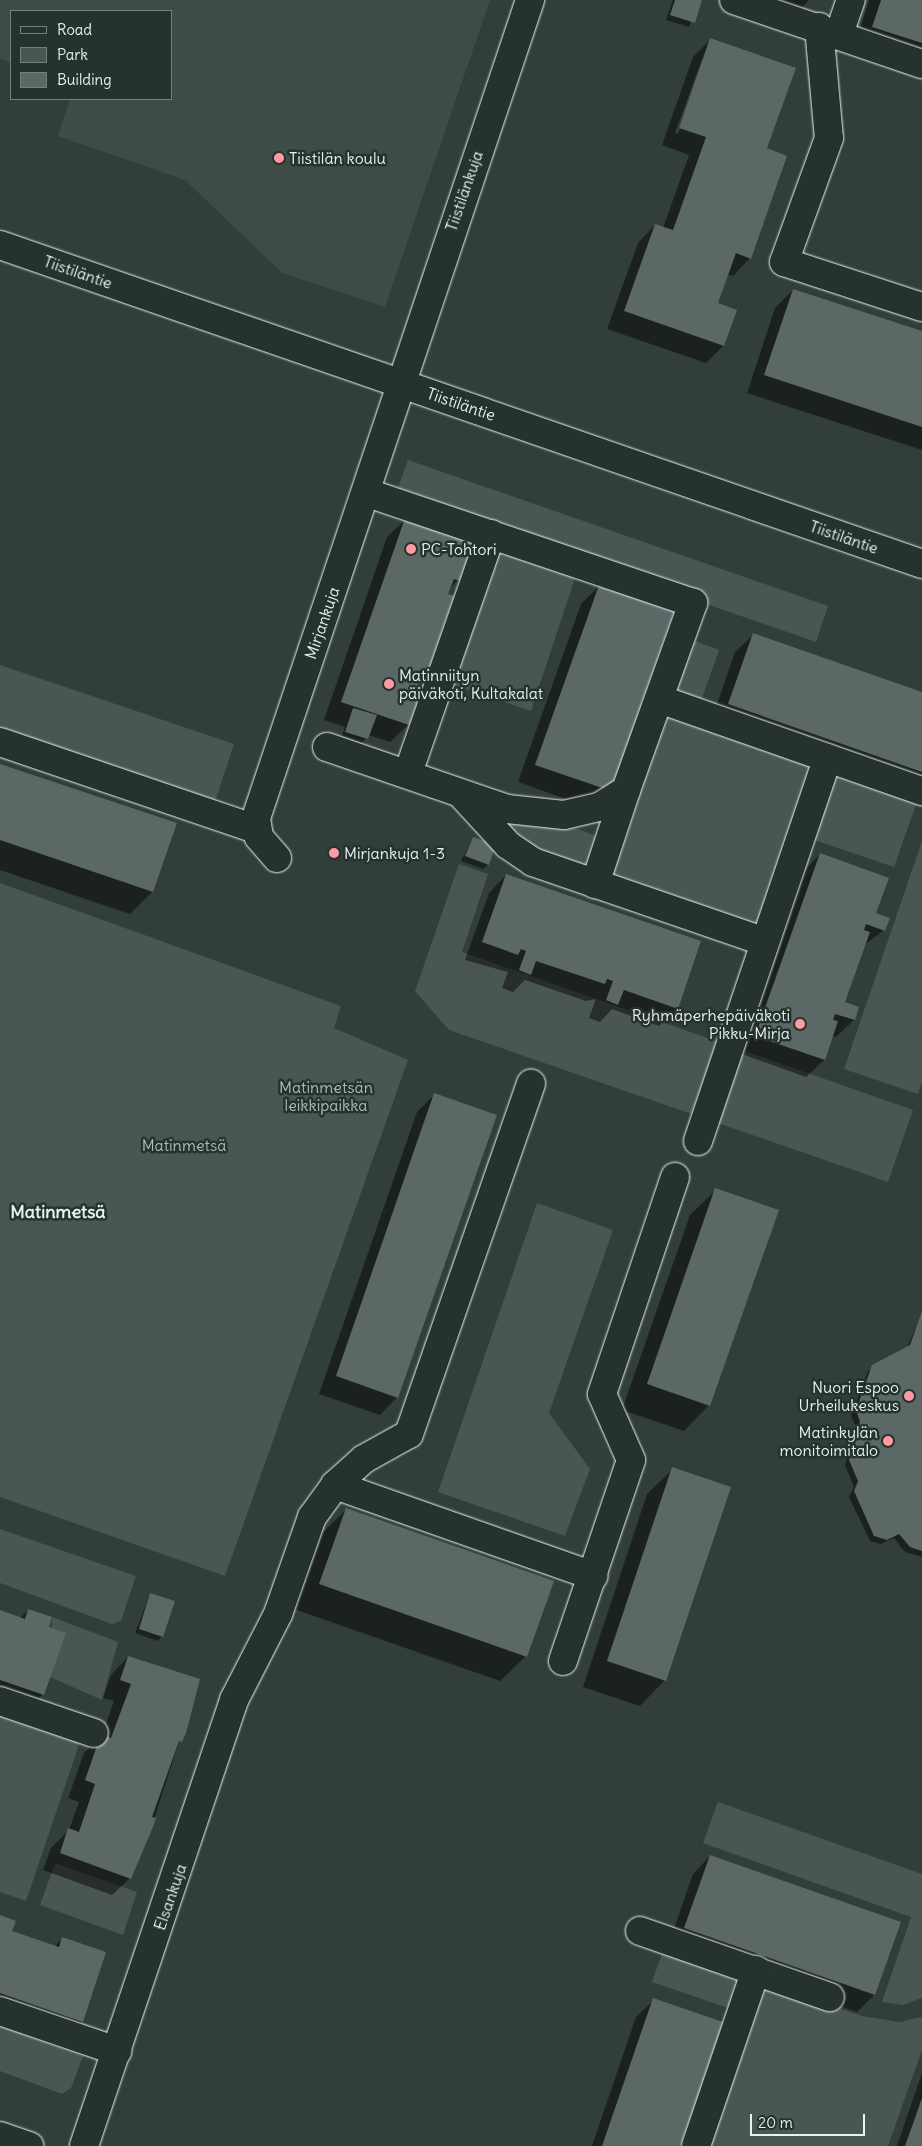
<!DOCTYPE html>
<html>
<head>
<meta charset="utf-8">
<style>
	body { margin:0 }
	#map { position:relative; width:922px; height:2146px; overflow:hidden; background:#323e39; font-family:Delius,sans-serif }
	div>[style] { position:absolute }
	.built>* { inset:0; background:#3f4b46 }
	.green>* { inset:0; background:#495651 }
	.shadow>* { inset:0; background:#0007 }
	.building>* { inset:0; background:#5c6865 }
	.roads { filter:drop-shadow(0 0 1px #e8f1f8) drop-shadow(0 0 1px #e8f1f8) }
	.minor>* { height:28px; margin:-14px; padding:0 14px; transform-origin:14px; border-radius:14px; background:#26332d }
	.major>* { height:28px; margin:-14px; padding:0 14px; transform-origin:14px; border-radius:14px; background:#26332d }
	.dots>* { width:14px; height:14px; translate:-50% -50%; box-sizing:border-box; border:2px solid #26332d; border-radius:50% }
	span { translate:-50% -50%; white-space:nowrap; text-align:center; line-height:1.15; -webkit-text-stroke:5px #26332d; paint-order:stroke }
	.poi-label { font-size:16px; color:#e8f1f8 }
	.left { translate:0 -50%; text-align:left }
	.right { translate:-100% -50%; text-align:right }
	.street-label { font-size:16px; color:#e8f1f8 }
	.park-label { font-size:16px; color:#b0bbbe }
	.neighbourhood-label { font-size:18px; color:#e8f1f8; font-weight:700 }
	.legend { position:absolute; left:10px; top:10px; width:162px; height:90px; box-sizing:border-box; background:#26332d; border:1px solid #747f7e; margin:0; padding:6px 9px; list-style:none; font-size:15px; color:#e8f1f8 }
	.legend li { display:flex; align-items:center; gap:10px; height:25px }
	.legend b { width:25px; border:1px solid #747f7e }
	.scale { position:absolute; left:750px; top:2114px; width:115px; height:22px; box-sizing:border-box; border:2px solid #e8f1f8; border-top:0; padding-left:6px; font-size:15px; line-height:18px; white-space:nowrap; color:#e8f1f8; -webkit-text-stroke:4px #26332d; paint-order:stroke }
</style>
</head>
<body>
<div id="map">
	<div class="built">
		<i style="clip-path:polygon(0 0,490px 0,385px 307px,282px 273px,185px 180px,58px 136px,70px 99px,171px 99px,171px 11px,11px 11px,11px 63px,0 59px)"></i>
	</div>
	<div class="green">
		<i style="clip-path:polygon(408px 460px,828px 606px,816px 642px,395px 496px)"></i>
		<i style="clip-path:polygon(495px 545px,577px 572px,531px 711px,448px 683px)"></i>
		<i style="clip-path:polygon(687px 638px,719px 650px,694px 721px,918px 799px,894px 867px,794px 833px,760px 932px,603px 878px)"></i>
		<i style="clip-path:polygon(0 665px,234px 744px,213px 808px,0 736px)"></i>
		<i style="clip-path:polygon(509px 819px,572px 827px,599px 837px,587px 871px,541px 854px,507px 828px)"></i>
		<i style="clip-path:polygon(922px 841px,922px 1082px,918px 1094px,844px 1069px)"></i>
		<i style="clip-path:polygon(459px 864px,488px 874px,462px 952px,913px 1110px,888px 1182px,449px 1030px,415px 991px)"></i>
		<i style="clip-path:polygon(0 883px,341px 1006px,334px 1028px,408px 1060px,225px 1576px,0 1497px)"></i>
		<i style="clip-path:polygon(537px 1203px,613px 1230px,549px 1413px,590px 1469px,565px 1536px,438px 1492px)"></i>
		<i style="clip-path:polygon(0 1529px,136px 1576px,121px 1621px,112px 1624px,0 1583px)"></i>
		<i style="clip-path:polygon(52px 1617px,118px 1642px,102px 1700px,50px 1677px)"></i>
		<i style="clip-path:polygon(0 1711px,81px 1739px,26px 1901px,0 1892px)"></i>
		<i style="clip-path:polygon(718px 1802px,922px 1874px,922px 1998px,903px 2005px,882px 2002px,911px 1917px,703px 1843px)"></i>
		<i style="clip-path:polygon(55px 1863px,137px 1892px,123px 1935px,40px 1905px)"></i>
		<i style="clip-path:polygon(664px 1948px,862px 2016px,899px 2022px,922px 2017px,922px 2050px,888px 2146px,703px 2146px,749px 2015px,652px 1982px)"></i>
		<i style="clip-path:polygon(0 2026px,83px 2056px,71px 2088px,62px 2094px,0 2071px)"></i>
	</div>
	<div class="shadow">
		<i style="clip-path:polygon(673px 0,700px 0,689px 27px,666px 20px)"></i>
		<i style="clip-path:polygon(756px 0,809px 0,795px 14px)"></i>
		<i style="clip-path:polygon(869px 0,922px 0,922px 65px,855px 45px)"></i>
		<i style="clip-path:polygon(evenodd,711px 39px,765px 149px,750px 258px,733px 276px,728px 274px,717px 304px,723px 346px,706px 363px,607px 329px,638px 243px,655px 225px,663px 228px,689px 155px,662px 145px,693px 57px,711px 39px,702px 59px,704px 59px,678px 134px,675px 133px,702px 59px)"></i>
		<i style="clip-path:polygon(793px 290px,922px 333px,922px 450px,747px 393px,775px 308px)"></i>
		<i style="clip-path:polygon(405px 520px,458px 580px,448px 590px,427px 671px,416px 681px,408px 725px,390px 742px,368px 735px,362px 743px,342px 736px,345px 727px,324px 720px,387px 537px)"></i>
		<i style="clip-path:polygon(599px 586px,609px 790px,592px 808px,518px 782px,581px 604px)"></i>
		<i style="clip-path:polygon(753px 635px,922px 694px,922px 775px,907px 790px,711px 722px,735px 652px)"></i>
		<i style="clip-path:polygon(0 765px,152px 892px,130px 914px,0 870px)"></i>
		<i style="clip-path:polygon(473px 838px,488px 864px,483px 869px,461px 861px)"></i>
		<i style="clip-path:polygon(820px 854px,884px 930px,863px 946px,843px 1003px,858px 1008px,854px 1020px,836px 1037px,832px 1036px,824px 1060px,806px 1077px,739px 1053px,803px 872px)"></i>
		<i style="clip-path:polygon(506px 875px,677px 1008px,659px 1026px,612px 1009px,600px 1022px,589px 1018px,596px 999px,586px 1001px,525px 980px,513px 992px,502px 988px,508px 972px,465px 960px,489px 893px)"></i>
		<i style="clip-path:polygon(434px 1095px,397px 1397px,380px 1415px,319px 1394px,417px 1112px)"></i>
		<i style="clip-path:polygon(716px 1190px,709px 1405px,684px 1431px,622px 1410px,690px 1215px)"></i>
		<i style="clip-path:polygon(922px 1313px,922px 1557px,905px 1552px,894px 1538px,881px 1544px,870px 1541px,849px 1497px,854px 1487px,845px 1465px,856px 1427px,851px 1416px,868px 1371px,907px 1348px)"></i>
		<i style="clip-path:polygon(673px 1469px,665px 1680px,640px 1706px,583px 1687px,647px 1494px)"></i>
		<i style="clip-path:polygon(346px 1510px,526px 1656px,500px 1681px,294px 1609px,320px 1535px)"></i>
		<i style="clip-path:polygon(150px 1594px,162px 1636px,158px 1641px,135px 1633px)"></i>
		<i style="clip-path:polygon(28px 1610px,48px 1628px,43px 1694px,25px 1712px,0 1703px,0 1611px,20px 1618px)"></i>
		<i style="clip-path:polygon(128px 1657px,199px 1680px,149px 1835px,130px 1878px,112px 1895px,43px 1870px,51px 1848px,69px 1830px,79px 1802px,68px 1798px,84px 1753px,102px 1735px,114px 1701px,103px 1698px,111px 1675px)"></i>
		<i style="clip-path:polygon(710px 1856px,874px 1995px,857px 2012px,668px 1946px,693px 1874px)"></i>
		<i style="clip-path:polygon(0 1916px,10px 1931px,54px 1947px,63px 1938px,104px 1953px,82px 2022px,59px 2044px,0 2023px)"></i>
		<i style="clip-path:polygon(654px 2000px,679px 2146px,592px 2146px,636px 2017px)"></i>
		<i style="clip-path:polygon(922px 2073px,922px 2146px,897px 2146px)"></i>
	</div>
	<div class="building">
		<i style="clip-path:polygon(675px 0,702px 0,695px 23px,670px 15px)"></i>
		<i style="clip-path:polygon(881px 0,922px 0,922px 43px,872px 27px)"></i>
		<i style="clip-path:polygon(710px 38px,796px 68px,767px 148px,787px 156px,751px 259px,736px 253px,718px 303px,737px 310px,724px 346px,624px 311px,655px 224px,673px 230px,706px 137px,679px 128px)"></i>
		<i style="clip-path:polygon(793px 289px,922px 331px,922px 427px,764px 375px)"></i>
		<i style="clip-path:polygon(405px 518px,473px 542px,460px 581px,454px 579px,448px 594px,454px 596px,428px 671px,422px 669px,417px 684px,423px 686px,409px 725px,341px 702px)"></i>
		<i style="clip-path:polygon(599px 585px,674px 611px,611px 791px,535px 765px)"></i>
		<i style="clip-path:polygon(753px 633px,922px 692px,922px 772px,728px 704px)"></i>
		<i style="clip-path:polygon(353px 708px,377px 715px,368px 739px,345px 732px)"></i>
		<i style="clip-path:polygon(0 764px,177px 823px,153px 892px,0 840px)"></i>
		<i style="clip-path:polygon(473px 837px,496px 845px,489px 865px,465px 856px)"></i>
		<i style="clip-path:polygon(820px 853px,889px 878px,876px 913px,890px 918px,885px 931px,866px 924px,864px 930px,870px 932px,845px 1002px,859px 1007px,855px 1020px,835px 1014px,833px 1020px,838px 1021px,825px 1060px,755px 1036px)"></i>
		<i style="clip-path:polygon(506px 874px,701px 941px,678px 1009px,624px 990px,618px 1005px,606px 1000px,613px 981px,607px 979px,605px 984px,536px 961px,531px 975px,519px 970px,526px 951px,521px 949px,518px 955px,482px 942px)"></i>
		<i style="clip-path:polygon(434px 1093px,497px 1115px,398px 1398px,336px 1376px)"></i>
		<i style="clip-path:polygon(715px 1188px,779px 1210px,710px 1406px,647px 1384px)"></i>
		<i style="clip-path:polygon(922px 1311px,922px 1551px,910px 1547px,899px 1534px,887px 1540px,874px 1536px,854px 1491px,858px 1481px,849px 1460px,860px 1422px,856px 1410px,872px 1365px,910px 1345px)"></i>
		<i style="clip-path:polygon(672px 1467px,731px 1487px,666px 1681px,607px 1661px)"></i>
		<i style="clip-path:polygon(346px 1508px,554px 1581px,527px 1657px,319px 1584px)"></i>
		<i style="clip-path:polygon(150px 1593px,175px 1601px,163px 1637px,139px 1629px)"></i>
		<i style="clip-path:polygon(28px 1609px,52px 1617px,49px 1627px,66px 1633px,44px 1695px,0 1680px,0 1610px,25px 1619px)"></i>
		<i style="clip-path:polygon(128px 1656px,200px 1679px,186px 1733px,182px 1742px,179px 1741px,152px 1817px,156px 1818px,153px 1827px,131px 1879px,60px 1853px,68px 1828px,79px 1832px,95px 1784px,85px 1780px,101px 1734px,111px 1738px,131px 1684px,120px 1680px)"></i>
		<i style="clip-path:polygon(710px 1855px,901px 1922px,875px 1995px,684px 1928px)"></i>
		<i style="clip-path:polygon(0 1915px,16px 1921px,12px 1931px,59px 1947px,62px 1937px,106px 1952px,83px 2022px,0 1993px)"></i>
		<i style="clip-path:polygon(653px 1998px,723px 2022px,701px 2089px,680px 2146px,602px 2146px)"></i>
		<i style="clip-path:polygon(922px 2098px,922px 2146px,905px 2146px)"></i>
	</div>
	<div class="roads">
		<div class="minor">
			<i style="left:734px;top:0;width:199px;rotate:18.8deg"></i>
			<i style="left:819px;top:27px;width:111px;rotate:84.9deg"></i>
			<i style="left:829px;top:138px;width:132px;rotate:109.9deg"></i>
			<i style="left:784px;top:262px;width:145px;rotate:18.1deg"></i>
			<i style="left:839px;top:34px;width:36px;rotate:-71deg"></i>
			<i style="left:0;top:245px;width:976px;rotate:19.08deg"></i>
			<i style="left:659px;top:699px;width:279px;rotate:19.3deg"></i>
			<i style="left:0;top:742px;width:270px;rotate:18.8deg"></i>
			<i style="left:327px;top:747px;width:190px;rotate:19deg"></i>
			<i style="left:507px;top:809px;width:57px;rotate:6deg"></i>
			<i style="left:564px;top:815px;width:36px;rotate:-13deg"></i>
			<i style="left:599px;top:807px;width:32px;rotate:-32deg"></i>
			<i style="left:626px;top:790px;width:199px;rotate:-70.3deg"></i>
			<i style="left:693px;top:603px;width:345px;rotate:-161.3deg"></i>
			<i style="left:408px;top:773px;width:253px;rotate:-70.8deg"></i>
			<i style="left:462px;top:795px;width:68px;rotate:47.4deg"></i>
			<i style="left:508px;top:845px;width:30px;rotate:34deg"></i>
			<i style="left:533px;top:862px;width:245px;rotate:19deg"></i>
			<i style="left:277px;top:858px;width:28px;rotate:-131deg"></i>
			<i style="left:259px;top:837px;width:19px;rotate:-99deg"></i>
			<i style="left:256px;top:818px;width:863px;rotate:-71.48deg"></i>
			<i style="left:595px;top:884px;width:99px;rotate:-71.7deg"></i>
			<i style="left:698px;top:1141px;width:404px;rotate:-71.3deg"></i>
			<i style="left:335px;top:1485px;width:274px;rotate:19.4deg"></i>
			<i style="left:563px;top:1661px;width:212px;rotate:-71.3deg"></i>
			<i style="left:631px;top:1460px;width:72px;rotate:-113.7deg"></i>
			<i style="left:602px;top:1394px;width:229px;rotate:-71.4deg"></i>
			<i style="left:0;top:1701px;width:99px;rotate:18.8deg"></i>
			<i style="left:640px;top:1931px;width:201px;rotate:19.2deg"></i>
			<i style="left:0;top:2011px;width:124px;rotate:18.9deg"></i>
			<i style="left:84px;top:2146px;width:471px;rotate:-71.4deg"></i>
			<i style="left:234px;top:1700px;width:97px;rotate:-62.9deg"></i>
			<i style="left:278px;top:1614px;width:103px;rotate:-70.7deg"></i>
			<i style="left:312px;top:1517px;width:39px;rotate:-54deg"></i>
			<i style="left:335px;top:1485px;width:39px;rotate:-42deg"></i>
			<i style="left:364px;top:1459px;width:51px;rotate:-29.1deg"></i>
			<i style="left:409px;top:1434px;width:371px;rotate:-70.8deg"></i>
			<i style="left:696px;top:2146px;width:186px;rotate:-71.2deg"></i>
		</div>
		<div class="major">
			<i style="left:0;top:2136px;width:31px;rotate:19deg"></i>
		</div>
	</div>
	<div class="dots">
		<i style="left:279px;top:158px;background:#ff9aa2"></i>
		<i style="left:411px;top:549px;background:#ff9aa2"></i>
		<i style="left:389px;top:684px;background:#ff9aa2"></i>
		<i style="left:334px;top:853px;background:#ff9aa2"></i>
		<i style="left:800px;top:1024px;background:#ff9aa2"></i>
		<i style="left:909px;top:1396px;background:#ff9aa2"></i>
		<i style="left:888px;top:1441px;background:#ff9aa2"></i>
	</div>
	<div class="poi-label">
		<span class="left" style="left:289px;top:158px">Tiistilän koulu</span>
		<span class="left" style="left:421px;top:549px">PC-Tohtori</span>
		<span class="left" style="left:399px;top:684px">Matinniityn<br>päiväkoti, Kultakalat</span>
		<span class="left" style="left:344px;top:853px">Mirjankuja 1-3</span>
		<span class="right" style="left:790px;top:1024px">Ryhmäperhepäiväkoti<br>Pikku-Mirja</span>
		<span class="right" style="left:899px;top:1396px">Nuori Espoo<br>Urheilukeskus</span>
		<span class="right" style="left:878px;top:1441px">Matinkylän<br>monitoimitalo</span>
	</div>
	<div class="street-label">
		<span style="left:464px;top:191px;rotate:-71deg">Tiistilänkuja</span>
		<span style="left:78px;top:272px;rotate:19deg">Tiistiläntie</span>
		<span style="left:461px;top:404px;rotate:19deg">Tiistiläntie</span>
		<span style="left:844px;top:537px;rotate:19deg">Tiistiläntie</span>
		<span style="left:322px;top:623px;rotate:-71deg">Mirjankuja</span>
		<span style="left:170px;top:1897px;rotate:-71deg">Elsankuja</span>
	</div>
	<div class="park-label">
		<span style="left:326px;top:1096px">Matinmetsän<br>leikkipaikka</span>
		<span style="left:184px;top:1145px">Matinmetsä</span>
	</div>
	<div class="neighbourhood-label">
		<span style="left:58px;top:1212px">Matinmetsä</span>
	</div>
	<ul class="legend">
	<li><b style="height:6px;background:#26332d"></b>Road</li>
	<li><b style="height:14px;background:#495651"></b>Park</li>
	<li><b style="height:14px;background:#5c6865"></b>Building</li>
	</ul>
	<div class="scale">20 m</div>
</div>
</body>
</html>
